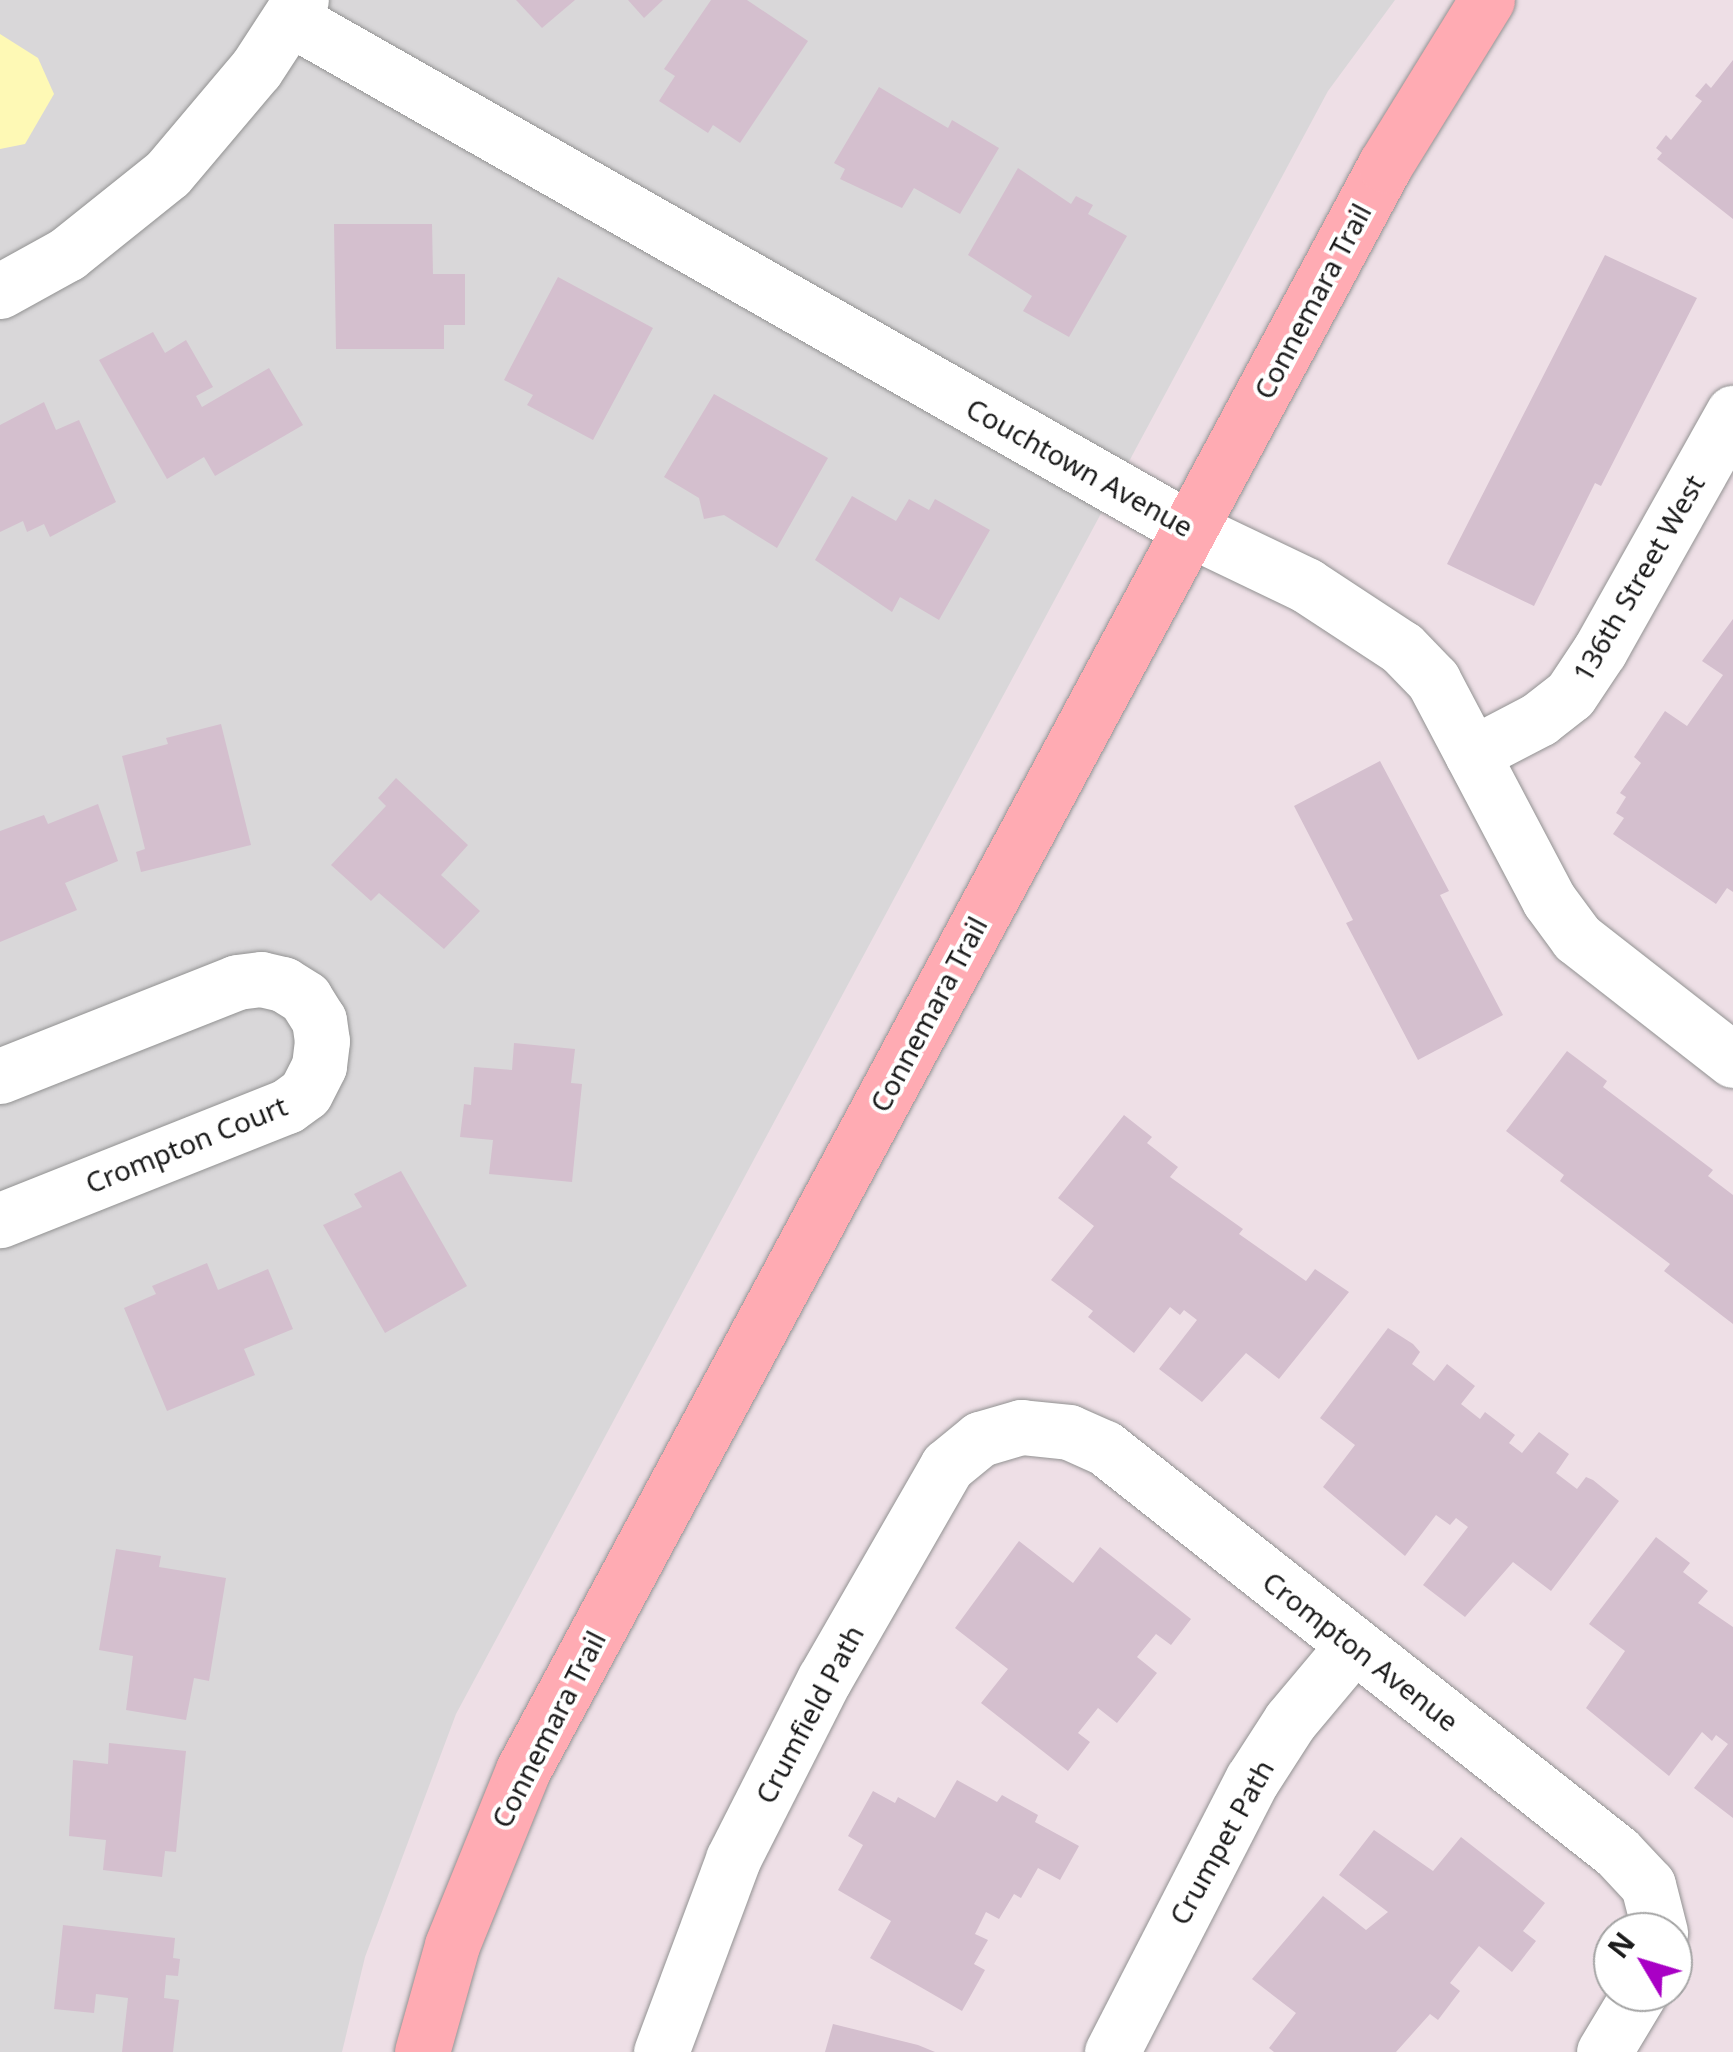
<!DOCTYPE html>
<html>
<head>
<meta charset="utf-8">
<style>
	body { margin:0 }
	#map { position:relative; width:1733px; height:2052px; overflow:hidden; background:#eedfe6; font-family:"Noto Sans",sans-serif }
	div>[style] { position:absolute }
	.residential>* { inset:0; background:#d9d7d9 }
	.park>* { inset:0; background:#fef9b5 }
	.building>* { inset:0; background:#d4bfce }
	.roads { filter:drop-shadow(0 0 2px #929292) drop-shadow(0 0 2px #929292) }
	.street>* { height:55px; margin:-27.5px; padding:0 27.5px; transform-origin:27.5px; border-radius:27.5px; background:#fff }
	.secondary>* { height:55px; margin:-27.5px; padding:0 27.5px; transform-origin:27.5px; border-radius:27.5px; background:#ffabb3 }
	span { translate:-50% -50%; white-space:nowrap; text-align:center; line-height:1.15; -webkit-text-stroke:8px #fff; paint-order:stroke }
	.street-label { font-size:28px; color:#1b1b1b }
	.north { position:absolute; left:1593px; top:1912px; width:100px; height:100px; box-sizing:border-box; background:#fff; border:2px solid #a4a4a4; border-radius:50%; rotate:308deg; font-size:28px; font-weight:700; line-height:40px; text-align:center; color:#1b1b1b }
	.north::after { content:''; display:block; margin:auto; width:35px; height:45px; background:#a900c5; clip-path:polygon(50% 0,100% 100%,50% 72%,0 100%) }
</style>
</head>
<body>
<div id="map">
	<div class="residential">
		<i style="clip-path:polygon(0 0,1395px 0,1328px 91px,456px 1714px,365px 1957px,342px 2052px,0 2052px)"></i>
	</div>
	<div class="park">
		<i style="clip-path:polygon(0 34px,38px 58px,54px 94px,25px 144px,0 149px)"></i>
	</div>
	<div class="building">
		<i style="clip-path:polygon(516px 0,575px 0,542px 28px)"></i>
		<i style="clip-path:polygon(628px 0,663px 0,644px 18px)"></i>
		<i style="clip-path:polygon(711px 0,747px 0,808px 41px,740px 143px,713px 125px,708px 133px,659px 101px,675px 76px,664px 69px)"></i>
		<i style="clip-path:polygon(1733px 60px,1733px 219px,1657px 159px,1662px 153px,1656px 148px,1666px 135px,1671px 140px,1702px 101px,1695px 96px,1706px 83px,1711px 88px)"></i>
		<i style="clip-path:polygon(879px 87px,948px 128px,952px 120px,999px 148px,960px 214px,914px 188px,902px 208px,840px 179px,845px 169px,834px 163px)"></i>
		<i style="clip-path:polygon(1018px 168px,1071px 204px,1076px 196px,1093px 205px,1088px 214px,1127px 236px,1069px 337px,1023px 311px,1032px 296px,968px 255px)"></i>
		<i style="clip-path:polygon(334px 224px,432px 224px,433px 274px,465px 274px,465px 325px,444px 325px,444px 349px,336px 349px)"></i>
		<i style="clip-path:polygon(1605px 255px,1697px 298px,1601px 486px,1595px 483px,1534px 606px,1447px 564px)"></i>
		<i style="clip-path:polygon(558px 277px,653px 328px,593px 440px,527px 405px,533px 395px,504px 380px)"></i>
		<i style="clip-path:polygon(153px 332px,165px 353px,186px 340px,213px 387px,196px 396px,202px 407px,269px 368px,303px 425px,215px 476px,204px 457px,167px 479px,99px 360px)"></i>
		<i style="clip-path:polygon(714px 394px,828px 458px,777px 548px,724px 515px,704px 519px,699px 498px,664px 477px)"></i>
		<i style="clip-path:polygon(44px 402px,56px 430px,79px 420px,116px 502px,50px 537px,44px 524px,27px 532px,23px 521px,0 532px,0 425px)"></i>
		<i style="clip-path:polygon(852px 496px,896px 521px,909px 499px,929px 510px,935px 499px,990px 530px,939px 620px,900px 597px,892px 612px,815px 560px)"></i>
		<i style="clip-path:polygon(1733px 619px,1733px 892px,1727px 888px,1716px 904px,1613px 834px,1624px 818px,1616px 813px,1626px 797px,1620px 793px,1641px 763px,1634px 757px,1665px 711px,1687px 726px,1723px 675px,1702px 661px)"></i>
		<i style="clip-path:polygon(221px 724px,251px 845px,141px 872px,136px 852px,145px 849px,122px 756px,168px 744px,166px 738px)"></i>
		<i style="clip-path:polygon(1380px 761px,1449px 891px,1440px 895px,1503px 1015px,1418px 1060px,1346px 923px,1353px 920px,1294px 806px)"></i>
		<i style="clip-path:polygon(396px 778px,468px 845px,441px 875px,480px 911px,444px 949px,379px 893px,371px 901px,331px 865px,386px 806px,378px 798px)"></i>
		<i style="clip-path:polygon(98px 804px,118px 861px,65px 883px,77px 910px,0 942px,0 831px,44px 815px,48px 824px)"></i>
		<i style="clip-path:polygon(514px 1043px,575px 1049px,571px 1083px,582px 1084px,572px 1182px,489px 1174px,493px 1140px,460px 1137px,464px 1104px,471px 1105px,474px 1067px,512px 1070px)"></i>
		<i style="clip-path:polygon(1567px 1051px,1607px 1081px,1603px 1087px,1713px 1170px,1708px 1176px,1733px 1195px,1733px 1324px,1664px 1271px,1670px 1264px,1560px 1181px,1564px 1175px,1506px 1131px)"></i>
		<i style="clip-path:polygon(1124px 1115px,1152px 1137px,1147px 1143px,1178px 1167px,1170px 1177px,1243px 1229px,1239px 1234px,1306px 1281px,1315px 1269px,1349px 1292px,1279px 1379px,1246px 1353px,1202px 1402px,1159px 1369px,1197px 1320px,1184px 1310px,1180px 1315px,1170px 1307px,1134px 1353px,1088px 1317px,1093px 1311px,1051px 1280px,1094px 1226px,1058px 1198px)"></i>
		<i style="clip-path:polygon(401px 1171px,467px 1286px,385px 1333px,323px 1225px,362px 1207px,354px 1194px)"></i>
		<i style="clip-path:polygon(207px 1263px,218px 1290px,268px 1269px,293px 1329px,244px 1349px,255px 1375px,167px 1411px,124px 1308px,156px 1294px,152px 1286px)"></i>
		<i style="clip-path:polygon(1388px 1328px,1413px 1344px,1420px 1352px,1412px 1364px,1434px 1381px,1447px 1364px,1475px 1386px,1461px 1404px,1480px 1419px,1485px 1412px,1515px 1435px,1509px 1443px,1522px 1453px,1539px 1432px,1569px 1454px,1556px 1473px,1577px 1489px,1586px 1477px,1593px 1480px,1619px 1501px,1551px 1591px,1513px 1562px,1465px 1617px,1423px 1585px,1468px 1527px,1456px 1518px,1450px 1525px,1436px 1515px,1405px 1556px,1323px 1487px,1355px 1445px,1320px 1418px)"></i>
		<i style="clip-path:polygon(1656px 1537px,1690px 1563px,1683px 1572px,1708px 1591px,1698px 1603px,1733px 1627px,1733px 1818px,1694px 1788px,1728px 1744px,1716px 1735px,1712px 1741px,1702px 1732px,1669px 1776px,1586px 1708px,1625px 1651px,1589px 1624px)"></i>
		<i style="clip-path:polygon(1019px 1541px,1073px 1583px,1100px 1547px,1191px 1619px,1171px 1645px,1156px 1634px,1137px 1657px,1157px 1673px,1117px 1723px,1098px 1708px,1078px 1733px,1090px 1742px,1068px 1771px,981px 1703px,1008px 1669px,955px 1628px)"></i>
		<i style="clip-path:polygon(116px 1549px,161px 1556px,159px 1567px,226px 1578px,209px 1681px,194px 1678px,186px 1720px,126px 1710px,133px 1656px,99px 1650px)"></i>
		<i style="clip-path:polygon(109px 1743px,186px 1751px,176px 1852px,165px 1851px,162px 1877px,103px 1870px,106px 1840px,69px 1836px,73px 1760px,108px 1764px)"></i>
		<i style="clip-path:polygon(957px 1780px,997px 1802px,1002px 1795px,1038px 1815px,1035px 1822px,1079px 1846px,1060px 1880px,1038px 1868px,1021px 1898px,1014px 1894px,999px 1919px,986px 1912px,975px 1934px,988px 1940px,974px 1964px,985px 1970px,962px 2011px,870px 1958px,891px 1921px,838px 1890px,863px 1845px,848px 1836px,873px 1791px,895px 1803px,898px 1797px,935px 1818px)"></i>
		<i style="clip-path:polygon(1374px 1830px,1433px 1871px,1461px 1837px,1545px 1903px,1523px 1931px,1536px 1941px,1512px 1972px,1479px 1946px,1450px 1983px,1460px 1991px,1438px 2020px,1430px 2014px,1396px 2052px,1274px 2052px,1269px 2048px,1296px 2013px,1252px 1979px,1323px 1896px,1366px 1930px,1388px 1912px,1339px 1875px)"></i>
		<i style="clip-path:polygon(63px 1925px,175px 1938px,173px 1958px,180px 1959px,178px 1976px,166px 1975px,164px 1998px,179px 2000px,173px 2052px,122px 2052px,128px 1998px,96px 1994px,94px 2013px,54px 2009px)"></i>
		<i style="clip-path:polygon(833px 2024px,918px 2045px,935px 2052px,825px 2052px)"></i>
	</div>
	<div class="roads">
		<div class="street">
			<i style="left:291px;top:19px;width:1033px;rotate:29.59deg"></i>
			<i style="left:1189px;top:529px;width:130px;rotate:25.6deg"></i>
			<i style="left:1306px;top:585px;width:115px;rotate:33.3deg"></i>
			<i style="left:1402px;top:648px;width:45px;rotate:45.9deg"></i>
			<i style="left:1433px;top:680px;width:249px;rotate:62.2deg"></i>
			<i style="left:1549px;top:900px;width:47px;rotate:53.6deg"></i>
			<i style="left:1577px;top:938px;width:198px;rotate:38deg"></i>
			<i style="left:0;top:291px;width:77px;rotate:-28.9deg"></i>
			<i style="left:67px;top:254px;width:129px;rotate:-38.7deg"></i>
			<i style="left:168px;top:173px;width:136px;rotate:-49.8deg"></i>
			<i style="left:256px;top:69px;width:82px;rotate:-56.9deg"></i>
			<i style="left:1472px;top:754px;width:76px;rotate:-27.6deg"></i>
			<i style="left:1539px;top:719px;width:39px;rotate:-38deg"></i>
			<i style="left:1570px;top:695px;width:54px;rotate:-56.3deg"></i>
			<i style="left:1600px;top:650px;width:272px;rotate:-60.7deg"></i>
			<i style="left:0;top:1076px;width:255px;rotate:-21.6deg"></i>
			<i style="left:237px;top:982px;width:24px;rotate:-7deg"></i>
			<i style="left:261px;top:979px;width:23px;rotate:13deg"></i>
			<i style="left:283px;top:984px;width:26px;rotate:32deg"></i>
			<i style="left:305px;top:998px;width:26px;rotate:58deg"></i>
			<i style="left:319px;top:1020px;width:21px;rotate:82deg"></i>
			<i style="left:322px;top:1041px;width:25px;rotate:97deg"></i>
			<i style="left:319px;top:1066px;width:30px;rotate:117deg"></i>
			<i style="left:305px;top:1093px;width:22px;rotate:144deg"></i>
			<i style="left:287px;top:1106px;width:309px;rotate:158.3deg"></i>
			<i style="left:661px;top:2052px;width:206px;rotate:-69.5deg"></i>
			<i style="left:733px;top:1859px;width:201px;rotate:-63.1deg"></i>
			<i style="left:824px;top:1680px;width:247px;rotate:-60.1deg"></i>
			<i style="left:947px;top:1466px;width:43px;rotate:-39.3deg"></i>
			<i style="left:980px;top:1439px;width:43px;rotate:-16.3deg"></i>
			<i style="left:1021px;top:1427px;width:48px;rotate:5.9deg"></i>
			<i style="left:1069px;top:1432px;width:39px;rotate:24deg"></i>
			<i style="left:1105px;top:1448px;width:652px;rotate:38.28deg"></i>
			<i style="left:1617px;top:1852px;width:45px;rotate:46.8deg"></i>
			<i style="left:1648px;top:1885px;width:49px;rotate:75.7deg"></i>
			<i style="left:1112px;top:2052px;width:306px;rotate:-62.8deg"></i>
			<i style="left:1252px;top:1780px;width:70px;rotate:-57.2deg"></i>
			<i style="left:1290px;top:1721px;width:98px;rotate:-50deg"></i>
			<i style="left:1604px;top:2052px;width:70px;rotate:-59deg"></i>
		</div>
		<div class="secondary">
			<i style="left:422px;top:2052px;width:111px;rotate:-74.3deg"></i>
			<i style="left:452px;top:1945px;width:189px;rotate:-67.9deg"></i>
			<i style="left:523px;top:1770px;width:1822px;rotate:-61.76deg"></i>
			<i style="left:1385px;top:165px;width:194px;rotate:-58.3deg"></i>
		</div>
	</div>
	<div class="street-label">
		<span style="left:1312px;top:301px;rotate:-62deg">Connemara Trail</span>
		<span style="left:1080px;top:467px;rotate:29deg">Couchtown Avenue</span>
		<span style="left:1638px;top:578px;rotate:-60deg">136th Street West</span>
		<span style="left:928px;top:1014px;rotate:-62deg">Connemara Trail</span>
		<span style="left:186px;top:1144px;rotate:-22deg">Crompton Court</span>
		<span style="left:1361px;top:1651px;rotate:38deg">Crompton Avenue</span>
		<span style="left:809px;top:1714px;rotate:-62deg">Crumfield Path</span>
		<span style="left:548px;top:1729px;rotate:-63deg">Connemara Trail</span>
		<span style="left:1221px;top:1842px;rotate:-61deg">Crumpet Path</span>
	</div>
	<div class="north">N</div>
</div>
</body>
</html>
